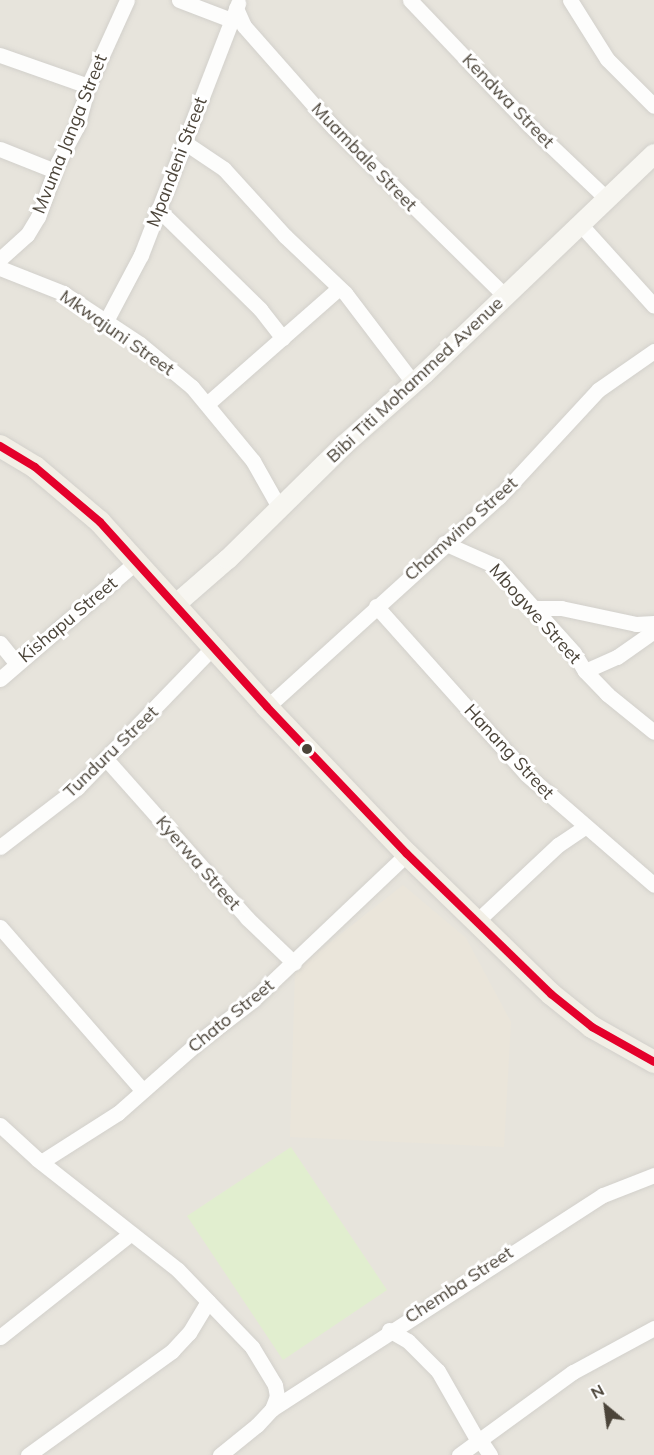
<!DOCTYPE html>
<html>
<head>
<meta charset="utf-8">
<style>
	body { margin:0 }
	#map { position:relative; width:654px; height:1455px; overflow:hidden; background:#f4f2ee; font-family:Mulish,sans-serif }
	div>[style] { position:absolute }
	.residential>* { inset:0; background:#e7e4dc }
	.education>* { inset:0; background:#eae5da }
	.green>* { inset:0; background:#e1eecf }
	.roads { filter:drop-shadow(0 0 2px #d2d0cb) drop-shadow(0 0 2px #d2d0cb) }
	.street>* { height:15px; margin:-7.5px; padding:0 7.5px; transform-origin:7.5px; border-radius:7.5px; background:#fdfdfc }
	.secondary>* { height:20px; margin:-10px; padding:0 10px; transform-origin:10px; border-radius:10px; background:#f7f6f1 }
	.primary>* { height:22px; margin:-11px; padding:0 11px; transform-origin:11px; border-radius:11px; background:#f2efe6 }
	.bus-1>* { height:8px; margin:-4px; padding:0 4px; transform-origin:4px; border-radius:4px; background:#e4002b }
	.dots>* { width:16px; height:16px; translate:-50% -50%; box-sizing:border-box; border:3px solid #fff; border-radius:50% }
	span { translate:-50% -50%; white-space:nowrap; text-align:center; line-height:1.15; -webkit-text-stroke:6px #fff; paint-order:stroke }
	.street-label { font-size:18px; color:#4b4439 }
	.north { position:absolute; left:576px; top:1377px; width:60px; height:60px; -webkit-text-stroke:4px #fff; paint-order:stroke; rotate:331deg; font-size:16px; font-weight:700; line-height:24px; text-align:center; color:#4b4439 }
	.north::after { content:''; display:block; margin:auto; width:21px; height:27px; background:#4b4439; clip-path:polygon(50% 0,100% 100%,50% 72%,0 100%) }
</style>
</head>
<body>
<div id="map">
	<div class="residential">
		<i style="clip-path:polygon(0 0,654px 0,654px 1455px,0 1455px)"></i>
	</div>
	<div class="education">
		<i style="clip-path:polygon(403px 885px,466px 938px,511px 1022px,504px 1147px,290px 1137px,295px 970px)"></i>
	</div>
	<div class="green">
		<i style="clip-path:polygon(291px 1147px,387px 1290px,283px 1360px,187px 1216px)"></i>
	</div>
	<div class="roads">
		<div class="street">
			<i style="left:179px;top:0;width:56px;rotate:21deg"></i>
			<i style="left:410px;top:0;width:171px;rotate:46.4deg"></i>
			<i style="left:528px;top:124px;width:110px;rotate:43.5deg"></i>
			<i style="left:570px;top:0;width:70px;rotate:57.9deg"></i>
			<i style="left:607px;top:59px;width:66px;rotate:45deg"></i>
			<i style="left:236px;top:8px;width:20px;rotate:66deg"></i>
			<i style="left:244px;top:26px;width:136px;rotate:48.6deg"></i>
			<i style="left:334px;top:128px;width:240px;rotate:44.5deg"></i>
			<i style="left:0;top:55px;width:93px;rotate:19.4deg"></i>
			<i style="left:184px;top:142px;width:48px;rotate:34deg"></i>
			<i style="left:224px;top:169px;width:91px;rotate:47.7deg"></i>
			<i style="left:285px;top:236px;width:83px;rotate:43.5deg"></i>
			<i style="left:345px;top:293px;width:114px;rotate:52.8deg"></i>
			<i style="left:0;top:149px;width:59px;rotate:21.8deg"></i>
			<i style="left:158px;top:209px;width:143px;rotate:44.4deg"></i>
			<i style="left:260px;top:309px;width:37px;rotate:52deg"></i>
			<i style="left:580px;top:224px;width:110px;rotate:47.9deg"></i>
			<i style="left:0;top:259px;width:36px;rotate:-42deg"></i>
			<i style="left:27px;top:235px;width:21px;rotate:-59deg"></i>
			<i style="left:38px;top:217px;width:59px;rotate:-70deg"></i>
			<i style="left:58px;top:162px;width:40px;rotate:-62deg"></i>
			<i style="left:77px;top:127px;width:42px;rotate:-75deg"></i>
			<i style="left:88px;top:86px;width:94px;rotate:-65.6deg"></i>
			<i style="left:0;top:268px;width:68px;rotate:21.6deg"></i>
			<i style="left:63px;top:293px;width:92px;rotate:33.5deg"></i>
			<i style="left:140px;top:344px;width:67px;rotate:39.6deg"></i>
			<i style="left:192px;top:387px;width:96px;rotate:50.5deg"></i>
			<i style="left:253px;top:461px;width:55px;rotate:60.6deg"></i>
			<i style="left:106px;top:321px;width:75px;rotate:-62.1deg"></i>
			<i style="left:141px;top:255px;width:270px;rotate:-68.9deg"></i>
			<i style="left:207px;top:404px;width:174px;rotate:-41.3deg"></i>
			<i style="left:444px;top:543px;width:57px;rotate:23.9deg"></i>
			<i style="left:496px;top:566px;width:117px;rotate:48.1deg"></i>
			<i style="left:574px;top:653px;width:21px;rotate:59deg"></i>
			<i style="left:585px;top:671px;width:35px;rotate:-24deg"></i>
			<i style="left:617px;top:657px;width:45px;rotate:-35.1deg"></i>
			<i style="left:376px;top:606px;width:225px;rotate:48.2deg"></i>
			<i style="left:526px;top:774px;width:169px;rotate:40.9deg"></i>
			<i style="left:532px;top:608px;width:29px"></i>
			<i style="left:561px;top:608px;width:77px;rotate:12deg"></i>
			<i style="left:636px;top:624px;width:18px;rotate:-3deg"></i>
			<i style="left:0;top:643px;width:26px;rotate:51deg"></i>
			<i style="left:585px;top:671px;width:32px;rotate:46deg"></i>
			<i style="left:607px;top:694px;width:60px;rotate:39deg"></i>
			<i style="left:0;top:679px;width:179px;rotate:-40.7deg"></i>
			<i style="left:267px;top:707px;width:313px;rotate:-42.2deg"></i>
			<i style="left:499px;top:497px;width:146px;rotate:-47.2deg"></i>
			<i style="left:598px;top:390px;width:68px;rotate:-34.9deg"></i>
			<i style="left:106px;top:759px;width:213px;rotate:48.4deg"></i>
			<i style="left:247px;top:918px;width:65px;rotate:43.8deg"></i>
			<i style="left:0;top:847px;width:97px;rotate:-37.5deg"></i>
			<i style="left:77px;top:788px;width:196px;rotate:-46deg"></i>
			<i style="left:478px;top:920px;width:110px;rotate:-43.2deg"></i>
			<i style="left:558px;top:845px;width:32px;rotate:-34deg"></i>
			<i style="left:0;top:927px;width:216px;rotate:48.9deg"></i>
			<i style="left:0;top:1125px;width:50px;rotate:42.6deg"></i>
			<i style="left:37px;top:1159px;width:179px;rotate:38.2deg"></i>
			<i style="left:178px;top:1270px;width:107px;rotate:46.1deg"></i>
			<i style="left:252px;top:1347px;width:44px;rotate:58.8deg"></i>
			<i style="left:275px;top:1385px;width:11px;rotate:80deg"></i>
			<i style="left:277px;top:1396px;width:14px;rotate:111deg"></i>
			<i style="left:272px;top:1409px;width:22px;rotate:133deg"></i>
			<i style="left:257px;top:1425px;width:48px;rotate:141deg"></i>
			<i style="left:41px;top:1162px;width:91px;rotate:-32.5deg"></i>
			<i style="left:118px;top:1113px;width:106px;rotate:-41.5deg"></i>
			<i style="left:197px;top:1043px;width:71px;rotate:-37.5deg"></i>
			<i style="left:253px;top:1000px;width:212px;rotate:-43.5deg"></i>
			<i style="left:389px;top:1330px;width:22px;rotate:30deg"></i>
			<i style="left:408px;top:1341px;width:42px;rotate:45deg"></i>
			<i style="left:438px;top:1371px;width:81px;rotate:60.3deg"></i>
			<i style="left:0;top:1337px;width:167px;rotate:-38.4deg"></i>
			<i style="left:272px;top:1409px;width:394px;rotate:-32.9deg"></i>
			<i style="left:603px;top:1195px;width:55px;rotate:-21.4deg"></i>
			<i style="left:480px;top:1440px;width:18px;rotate:56deg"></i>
			<i style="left:28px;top:1455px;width:178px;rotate:-35.8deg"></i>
			<i style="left:172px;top:1351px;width:25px;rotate:-47deg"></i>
			<i style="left:189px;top:1333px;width:37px;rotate:-59deg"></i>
			<i style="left:459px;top:1455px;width:141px;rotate:-36.1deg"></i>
			<i style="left:573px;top:1372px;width:92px;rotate:-28.5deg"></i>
		</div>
		<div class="secondary">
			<i style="left:175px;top:605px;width:70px;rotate:-41deg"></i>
			<i style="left:228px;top:559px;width:163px;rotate:-44.5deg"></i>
			<i style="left:344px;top:445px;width:108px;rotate:-41.6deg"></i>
			<i style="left:425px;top:373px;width:317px;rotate:-43.7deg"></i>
		</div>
		<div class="primary">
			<i style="left:0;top:446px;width:41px;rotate:31deg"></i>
			<i style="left:35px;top:467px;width:85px;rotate:40.2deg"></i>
			<i style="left:100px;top:522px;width:249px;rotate:47.9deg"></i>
			<i style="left:267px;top:707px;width:203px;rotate:46.4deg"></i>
			<i style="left:407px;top:854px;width:201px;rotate:44.2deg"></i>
			<i style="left:551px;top:994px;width:53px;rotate:38.8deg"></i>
			<i style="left:592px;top:1027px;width:71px;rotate:29.4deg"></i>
		</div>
	</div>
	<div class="bus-1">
		<i style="left:0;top:446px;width:41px;rotate:31deg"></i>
		<i style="left:35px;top:467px;width:85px;rotate:40.2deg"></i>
		<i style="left:100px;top:522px;width:249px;rotate:47.9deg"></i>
		<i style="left:267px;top:707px;width:203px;rotate:46.4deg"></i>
		<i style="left:407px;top:854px;width:201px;rotate:44.2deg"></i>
		<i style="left:551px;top:994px;width:53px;rotate:38.8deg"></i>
		<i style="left:592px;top:1027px;width:71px;rotate:29.4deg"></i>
	</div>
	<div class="dots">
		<i style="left:307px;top:749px;background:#4b4439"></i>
	</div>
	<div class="street-label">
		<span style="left:508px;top:101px;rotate:46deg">Kendwa Street</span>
		<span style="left:70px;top:134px;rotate:-68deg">Mvuma Janga Street</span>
		<span style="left:364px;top:157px;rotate:46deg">Muambale Street</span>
		<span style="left:177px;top:162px;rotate:-69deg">Mpandeni Street</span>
		<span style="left:117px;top:333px;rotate:35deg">Mkwajuni Street</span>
		<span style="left:415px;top:380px;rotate:-43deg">Bibi Titi Mohammed Avenue</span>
		<span style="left:461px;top:529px;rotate:-42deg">Chamwino Street</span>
		<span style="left:535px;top:614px;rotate:48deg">Mbogwe Street</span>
		<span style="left:68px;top:620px;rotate:-40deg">Kishapu Street</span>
		<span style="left:111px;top:752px;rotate:-44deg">Tunduru Street</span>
		<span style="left:509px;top:752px;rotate:47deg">Hanang Street</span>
		<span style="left:198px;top:863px;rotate:49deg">Kyerwa Street</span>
		<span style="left:231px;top:1016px;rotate:-39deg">Chato Street</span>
		<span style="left:459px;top:1285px;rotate:-33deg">Chemba Street</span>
	</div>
	<div class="north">N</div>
</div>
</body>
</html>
